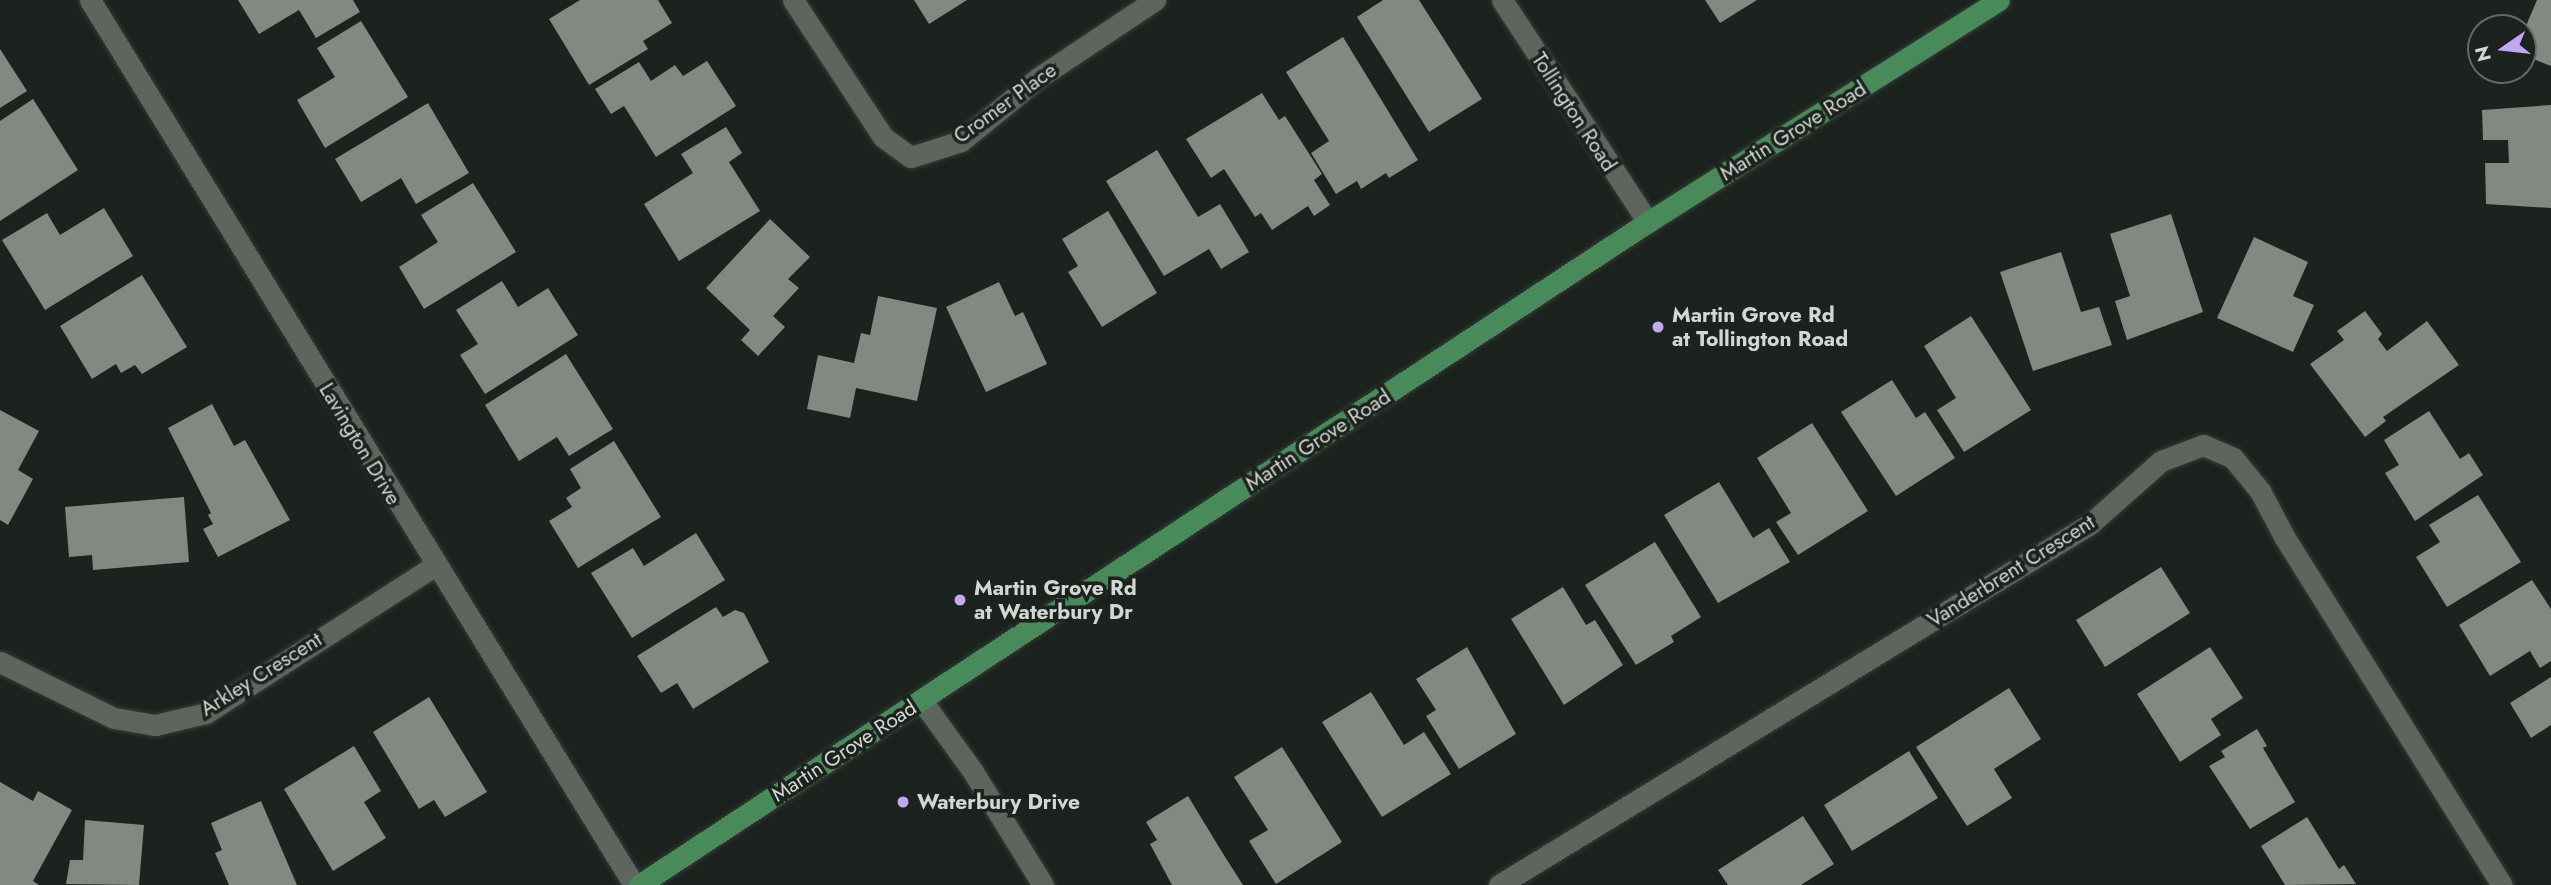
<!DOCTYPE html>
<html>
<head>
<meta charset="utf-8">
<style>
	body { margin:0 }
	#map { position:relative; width:2551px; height:885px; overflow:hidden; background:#1c221d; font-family:Jost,sans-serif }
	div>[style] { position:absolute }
	.building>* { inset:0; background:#818982 }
	.roads { filter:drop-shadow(0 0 2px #373d38) drop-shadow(0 0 2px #373d38) }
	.minor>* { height:21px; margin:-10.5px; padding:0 10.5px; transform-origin:10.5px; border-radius:10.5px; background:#5e655f }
	.major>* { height:21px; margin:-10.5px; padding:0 10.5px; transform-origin:10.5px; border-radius:10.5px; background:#498a5b }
	.dots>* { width:19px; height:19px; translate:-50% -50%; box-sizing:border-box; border:4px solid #1c221d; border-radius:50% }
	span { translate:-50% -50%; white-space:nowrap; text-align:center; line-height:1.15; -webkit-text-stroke:7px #1c221d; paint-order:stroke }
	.street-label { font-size:21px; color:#d3d7d4 }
	.poi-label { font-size:21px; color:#d3d7d4; font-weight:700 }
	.left { translate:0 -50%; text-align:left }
	.north { position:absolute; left:2467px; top:14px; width:70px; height:70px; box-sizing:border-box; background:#1c221d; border:2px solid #656a66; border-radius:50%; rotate:256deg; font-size:19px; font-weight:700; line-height:28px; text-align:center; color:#d3d7d4 }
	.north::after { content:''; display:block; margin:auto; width:24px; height:32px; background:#c2a8f3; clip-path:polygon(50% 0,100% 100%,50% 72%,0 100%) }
</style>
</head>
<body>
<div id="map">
	<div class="building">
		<i style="clip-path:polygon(238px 0,353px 0,360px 12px,316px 38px,299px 10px,259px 34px)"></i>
		<i style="clip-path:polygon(580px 0,658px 0,672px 23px,643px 41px,648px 49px,589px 85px,549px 19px)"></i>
		<i style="clip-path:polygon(914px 0,967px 0,929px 24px)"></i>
		<i style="clip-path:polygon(1383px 0,1419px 0,1482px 99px,1429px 132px,1357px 17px)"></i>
		<i style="clip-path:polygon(1705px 0,1757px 0,1720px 23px)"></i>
		<i style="clip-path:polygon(2537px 0,2551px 0,2551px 66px,2523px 55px,2523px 33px)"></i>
		<i style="clip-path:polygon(361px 21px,408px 97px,325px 148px,297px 100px,335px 77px,317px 48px)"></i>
		<i style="clip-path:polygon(1343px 37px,1418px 160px,1389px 178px,1386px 173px,1361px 189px,1357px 181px,1336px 194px,1311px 153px,1329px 141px,1286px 72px)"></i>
		<i style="clip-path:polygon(0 49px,27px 91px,0 108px)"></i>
		<i style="clip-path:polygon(707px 61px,736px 106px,656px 157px,624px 106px,611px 114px,595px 89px,639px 62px,651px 81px,675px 65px,683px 76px)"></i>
		<i style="clip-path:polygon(1262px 93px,1279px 120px,1285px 116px,1322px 174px,1314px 180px,1330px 205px,1314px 216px,1308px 206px,1272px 230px,1261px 213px,1255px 217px,1224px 169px,1211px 178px,1186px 139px)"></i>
		<i style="clip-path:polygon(33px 99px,78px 170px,0 221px,0 121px)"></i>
		<i style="clip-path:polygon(428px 103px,469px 173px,416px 204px,401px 178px,361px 202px,335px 159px)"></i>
		<i style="clip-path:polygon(2551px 105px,2551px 208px,2486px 204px,2485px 163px,2509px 163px,2508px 140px,2483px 140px,2482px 110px)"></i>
		<i style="clip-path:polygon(726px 127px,742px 153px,729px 162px,760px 211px,679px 261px,644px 204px,693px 173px,681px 154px)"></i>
		<i style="clip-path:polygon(1157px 150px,1198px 217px,1220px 204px,1249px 252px,1221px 269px,1209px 249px,1164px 276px,1106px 181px)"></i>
		<i style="clip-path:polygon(473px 183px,516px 252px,424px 309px,399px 267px,438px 242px,421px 215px)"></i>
		<i style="clip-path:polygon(104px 208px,133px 256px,45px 310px,2px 240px,47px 213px,60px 235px)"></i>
		<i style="clip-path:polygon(1108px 211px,1157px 293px,1102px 327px,1068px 272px,1078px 266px,1062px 239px)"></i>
		<i style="clip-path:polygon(2171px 214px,2203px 312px,2127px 340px,2115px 301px,2130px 296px,2110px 234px)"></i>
		<i style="clip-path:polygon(770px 219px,810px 257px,788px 279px,799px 288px,773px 316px,785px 327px,758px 356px,741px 340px,750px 330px,706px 288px)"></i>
		<i style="clip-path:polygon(2254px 237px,2308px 262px,2293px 296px,2314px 305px,2293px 352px,2217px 318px)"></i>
		<i style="clip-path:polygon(2061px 252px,2081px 312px,2099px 307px,2112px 345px,2033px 371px,2000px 272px)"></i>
		<i style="clip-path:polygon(142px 275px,187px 347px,142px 374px,135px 365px,121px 373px,116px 364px,92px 379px,60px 326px)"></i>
		<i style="clip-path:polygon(502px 281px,518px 307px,548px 288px,578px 335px,485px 394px,460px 355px,478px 344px,456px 310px)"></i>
		<i style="clip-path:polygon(999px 282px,1015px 316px,1023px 312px,1047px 364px,986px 392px,946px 307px)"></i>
		<i style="clip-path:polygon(878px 296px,937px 308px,917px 401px,856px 388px,850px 418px,807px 409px,818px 355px,854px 363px,861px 333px,870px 335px)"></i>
		<i style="clip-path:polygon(2365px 311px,2382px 334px,2378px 339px,2387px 351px,2427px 321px,2459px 365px,2383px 417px,2386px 421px,2365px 437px,2310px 364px,2344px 340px,2337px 331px)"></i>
		<i style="clip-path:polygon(1971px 316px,2031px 410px,1964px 452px,1937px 410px,1956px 398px,1924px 346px)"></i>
		<i style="clip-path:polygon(566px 354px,613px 429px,569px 456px,557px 437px,519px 461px,485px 405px)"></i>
		<i style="clip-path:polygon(1892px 380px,1916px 418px,1925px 412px,1955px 458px,1896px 496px,1841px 412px)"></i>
		<i style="clip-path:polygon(212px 404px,234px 446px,245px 440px,290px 520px,218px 557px,203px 529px,213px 524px,208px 515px,211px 513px,168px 428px)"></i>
		<i style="clip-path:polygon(0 410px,39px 431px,18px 470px,33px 479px,8px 525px,0 520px)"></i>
		<i style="clip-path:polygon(2429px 411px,2460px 459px,2469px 453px,2483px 475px,2415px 521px,2385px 473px,2399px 465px,2384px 440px)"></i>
		<i style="clip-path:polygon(1812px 423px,1868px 511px,1798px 555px,1776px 522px,1791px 513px,1757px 458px)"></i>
		<i style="clip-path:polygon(614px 441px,661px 517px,578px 568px,549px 521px,572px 507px,566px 498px,581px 488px,570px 469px)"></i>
		<i style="clip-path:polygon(1719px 482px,1753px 538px,1769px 528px,1790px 562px,1718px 603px,1664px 515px)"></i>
		<i style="clip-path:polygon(2478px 495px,2521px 562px,2447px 607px,2416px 557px,2440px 542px,2429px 525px)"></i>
		<i style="clip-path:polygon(184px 497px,189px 562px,93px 570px,92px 555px,69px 557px,65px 507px)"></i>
		<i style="clip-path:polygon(696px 533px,725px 580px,632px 638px,591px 573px,633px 548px,644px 566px)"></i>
		<i style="clip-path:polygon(1655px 542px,1701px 617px,1671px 636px,1674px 642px,1636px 665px,1585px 585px)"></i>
		<i style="clip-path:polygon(2161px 567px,2190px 613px,2105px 667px,2076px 620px)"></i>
		<i style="clip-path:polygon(2532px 580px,2551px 609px,2551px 661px,2540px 668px,2530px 651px,2490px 676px,2459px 625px)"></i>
		<i style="clip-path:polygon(1563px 587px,1586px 625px,1595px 620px,1623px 665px,1564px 705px,1511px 619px)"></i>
		<i style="clip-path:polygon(716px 607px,723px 617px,735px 610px,744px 613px,769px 662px,693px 709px,677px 683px,661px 693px,637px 656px)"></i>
		<i style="clip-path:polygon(1467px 647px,1516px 734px,1459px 769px,1426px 716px,1436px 710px,1416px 679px)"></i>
		<i style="clip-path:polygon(2210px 647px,2243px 698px,2211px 719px,2221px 735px,2180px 762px,2137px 694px)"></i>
		<i style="clip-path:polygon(2551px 677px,2551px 725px,2531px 738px,2510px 703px)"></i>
		<i style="clip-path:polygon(2009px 688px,2041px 739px,1994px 769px,2012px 798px,1967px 826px,1916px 747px)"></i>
		<i style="clip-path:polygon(1371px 692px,1404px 745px,1424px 732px,1451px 774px,1382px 817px,1322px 722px)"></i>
		<i style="clip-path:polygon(429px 697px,487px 792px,445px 817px,434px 800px,419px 809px,373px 732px)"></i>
		<i style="clip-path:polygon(2257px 729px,2267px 746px,2263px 748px,2295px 802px,2250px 829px,2209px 766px,2225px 757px,2221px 751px)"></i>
		<i style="clip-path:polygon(354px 746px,381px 791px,364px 802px,386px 838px,333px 871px,284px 789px)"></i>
		<i style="clip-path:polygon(1282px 747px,1342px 842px,1276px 884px,1249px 841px,1268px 830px,1234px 777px)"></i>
		<i style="clip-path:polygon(1909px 751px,1938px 798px,1852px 851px,1824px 805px)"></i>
		<i style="clip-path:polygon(0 782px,33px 801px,38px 791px,72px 810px,33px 881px,39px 885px,0 885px)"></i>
		<i style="clip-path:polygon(1188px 796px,1222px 852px,1243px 885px,1172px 885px,1150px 844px,1157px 840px,1146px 822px)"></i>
		<i style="clip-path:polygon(261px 801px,297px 885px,229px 885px,215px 853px,222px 850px,211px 823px)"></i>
		<i style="clip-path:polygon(1803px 816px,1834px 864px,1801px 885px,1728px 885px,1718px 870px)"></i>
		<i style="clip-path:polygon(2307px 817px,2339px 869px,2344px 865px,2356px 884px,2285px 885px,2261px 846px)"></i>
		<i style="clip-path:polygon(85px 820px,144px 825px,139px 885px,66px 884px,70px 860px,83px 860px)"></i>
	</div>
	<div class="roads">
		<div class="minor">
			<i style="left:90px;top:0;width:1039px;rotate:58.42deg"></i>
			<i style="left:793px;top:0;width:164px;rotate:56.7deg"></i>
			<i style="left:883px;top:137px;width:34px;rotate:36deg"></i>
			<i style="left:911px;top:157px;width:52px;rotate:-17.7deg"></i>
			<i style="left:961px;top:141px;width:99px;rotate:-39.3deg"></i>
			<i style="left:1038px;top:78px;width:141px;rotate:-33.7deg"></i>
			<i style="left:1502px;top:0;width:266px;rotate:56.7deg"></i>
			<i style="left:0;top:662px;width:127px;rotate:26.2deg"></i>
			<i style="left:114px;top:718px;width:42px;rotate:9.7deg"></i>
			<i style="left:155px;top:725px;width:52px;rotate:-13.2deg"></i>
			<i style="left:206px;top:713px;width:271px;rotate:-32.8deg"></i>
			<i style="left:922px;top:701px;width:85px;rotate:54.1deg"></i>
			<i style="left:972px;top:770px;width:135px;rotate:58.3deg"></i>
			<i style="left:1499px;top:885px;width:693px;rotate:-31.42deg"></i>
			<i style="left:2090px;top:524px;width:95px;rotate:-41.6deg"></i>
			<i style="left:2161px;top:461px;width:45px;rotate:-20.9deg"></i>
			<i style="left:2203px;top:445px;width:33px;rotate:23deg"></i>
			<i style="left:2233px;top:458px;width:43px;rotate:50.7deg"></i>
			<i style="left:2260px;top:491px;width:53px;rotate:62deg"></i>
			<i style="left:2285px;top:538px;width:409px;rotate:58deg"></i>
		</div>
		<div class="major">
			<i style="left:639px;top:885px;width:1207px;rotate:-33.31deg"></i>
			<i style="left:1648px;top:222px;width:415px;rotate:-32.3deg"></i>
		</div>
	</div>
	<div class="dots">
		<i style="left:1658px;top:327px;background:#c2a8f3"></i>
		<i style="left:960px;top:600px;background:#c2a8f3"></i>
		<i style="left:903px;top:802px;background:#c2a8f3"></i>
	</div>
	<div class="street-label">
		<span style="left:1005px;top:103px;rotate:-36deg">Cromer Place</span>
		<span style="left:1574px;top:112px;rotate:57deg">Tollington Road</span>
		<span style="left:1793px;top:131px;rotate:-32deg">Martin Grove Road</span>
		<span style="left:1318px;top:440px;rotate:-33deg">Martin Grove Road</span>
		<span style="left:360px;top:444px;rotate:59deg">Lavington Drive</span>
		<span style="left:2011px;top:571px;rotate:-32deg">Vanderbrent Crescent</span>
		<span style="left:261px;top:674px;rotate:-32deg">Arkley Crescent</span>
		<span style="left:844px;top:751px;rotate:-33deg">Martin Grove Road</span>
	</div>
	<div class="poi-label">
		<span class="left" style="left:1672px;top:327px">Martin Grove Rd<br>at Tollington Road</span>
		<span class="left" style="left:974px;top:600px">Martin Grove Rd<br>at Waterbury Dr</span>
		<span class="left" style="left:917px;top:802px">Waterbury Drive</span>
	</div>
	<div class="north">N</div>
</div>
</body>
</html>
